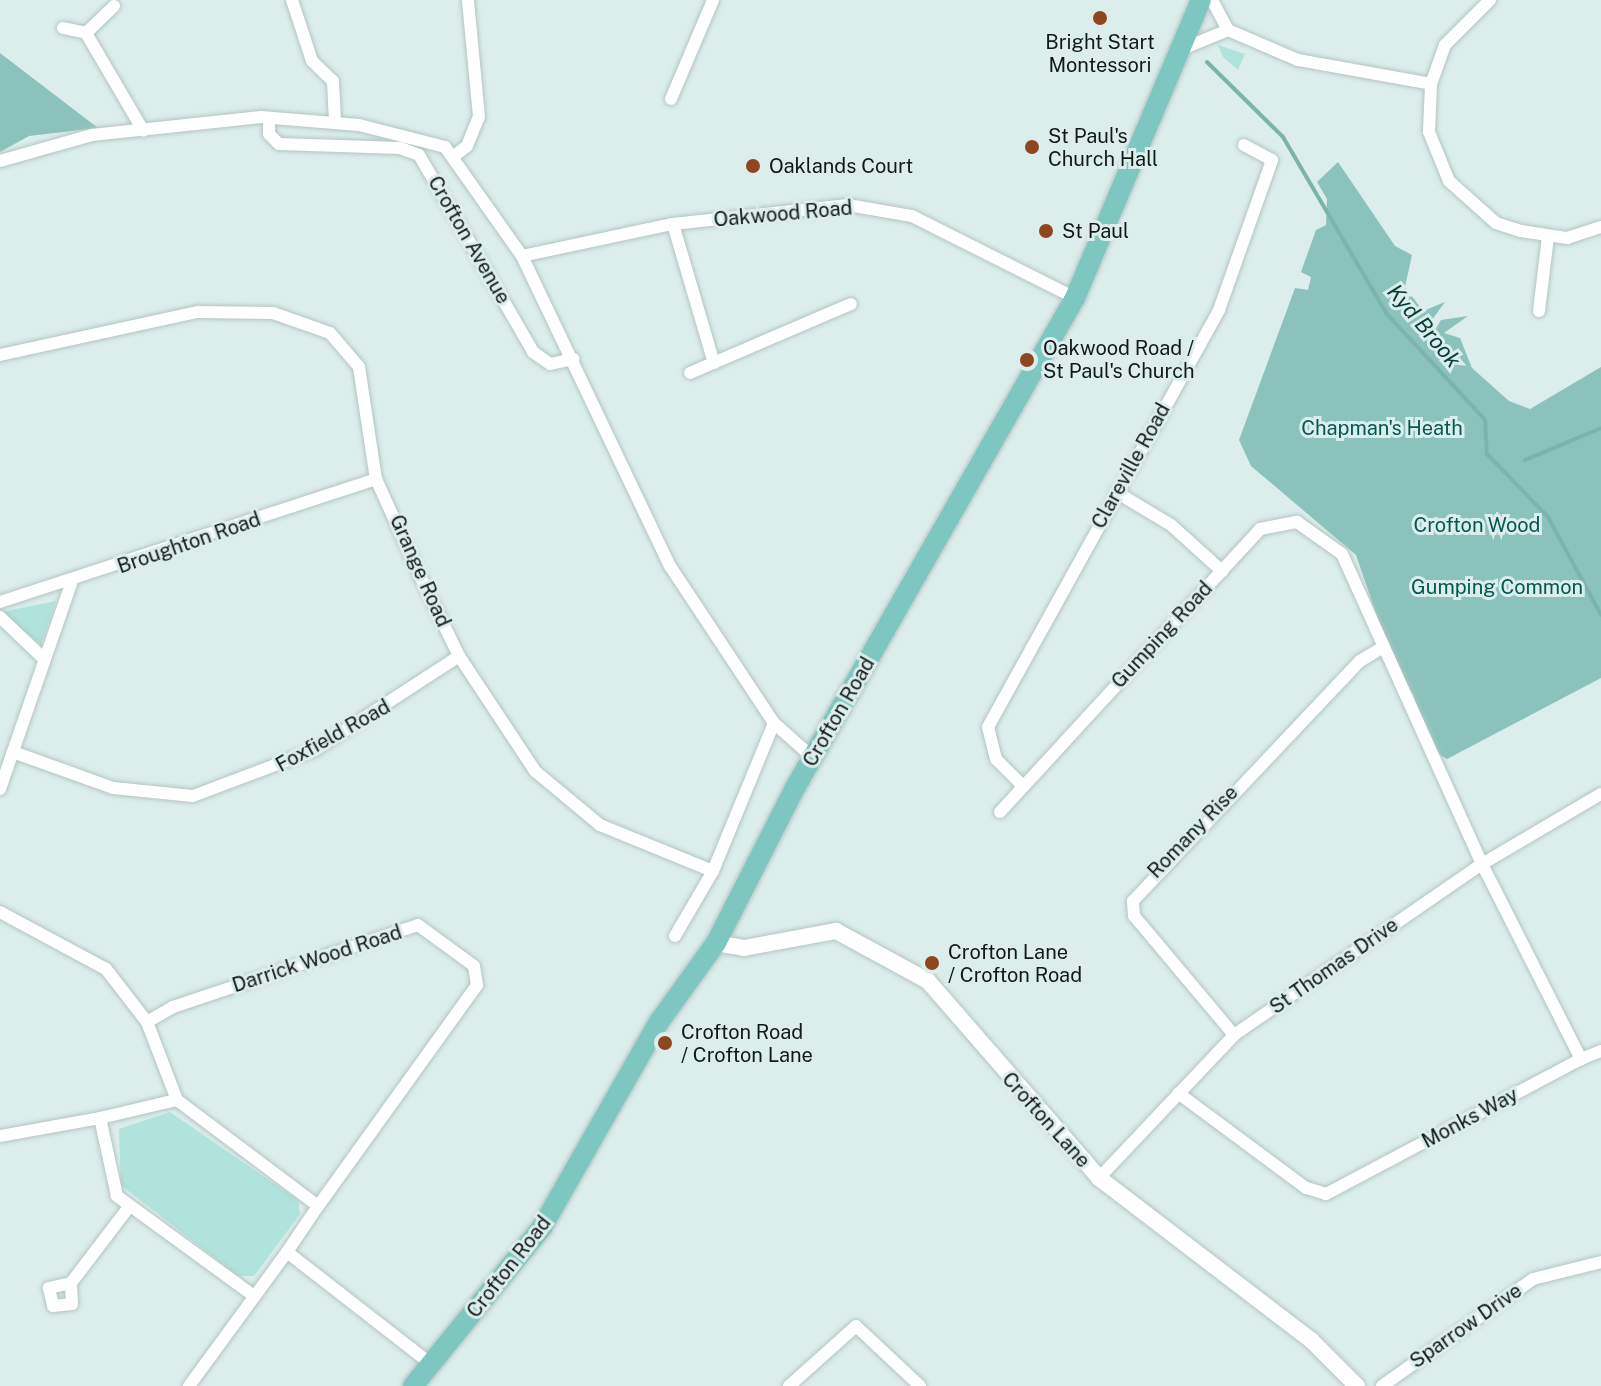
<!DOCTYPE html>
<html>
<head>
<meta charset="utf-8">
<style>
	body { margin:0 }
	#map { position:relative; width:1601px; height:1386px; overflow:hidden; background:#dceeec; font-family:"Public Sans",sans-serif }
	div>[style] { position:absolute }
	.green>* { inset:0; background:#b0e3dc }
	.forest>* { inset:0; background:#8bc3bc }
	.stream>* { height:4px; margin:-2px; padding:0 2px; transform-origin:2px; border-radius:2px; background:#7cb4ac }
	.roads { filter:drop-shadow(0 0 2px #b3c5c2) drop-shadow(0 0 2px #b3c5c2) }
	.minor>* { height:12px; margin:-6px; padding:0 6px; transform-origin:6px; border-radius:6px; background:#fff }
	.tertiary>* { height:16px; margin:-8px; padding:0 8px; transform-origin:8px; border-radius:8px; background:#fff }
	.primary>* { height:20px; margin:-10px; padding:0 10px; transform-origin:10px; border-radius:10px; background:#7dc7c0 }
	.dots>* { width:22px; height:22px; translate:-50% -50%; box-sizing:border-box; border:4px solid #dceeec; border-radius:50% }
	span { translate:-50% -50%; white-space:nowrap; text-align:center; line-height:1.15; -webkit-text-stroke:6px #dceeec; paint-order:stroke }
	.poi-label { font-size:20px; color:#121817 }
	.left { translate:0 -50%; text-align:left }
	.street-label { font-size:20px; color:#121817 }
	.park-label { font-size:20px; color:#055852 }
	.water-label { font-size:22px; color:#063d38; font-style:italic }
</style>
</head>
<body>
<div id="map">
	<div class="green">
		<i style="clip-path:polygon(1218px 45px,1245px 54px,1238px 70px,1223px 57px)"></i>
		<i style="clip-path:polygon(56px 601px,41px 645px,1px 612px)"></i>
		<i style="clip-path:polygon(170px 1112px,298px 1200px,300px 1214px,254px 1276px,238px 1276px,121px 1185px,119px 1129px)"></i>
	</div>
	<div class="forest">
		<i style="clip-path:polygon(0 53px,98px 128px,29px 136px,0 152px)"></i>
		<i style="clip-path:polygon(1338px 162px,1395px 246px,1412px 255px,1405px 287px,1423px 311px,1445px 302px,1429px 324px,1435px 330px,1441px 320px,1468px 316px,1444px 333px,1460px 338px,1472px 368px,1509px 401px,1530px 409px,1601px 367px,1601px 678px,1447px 759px,1433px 751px,1413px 694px,1402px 689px,1356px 555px,1251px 466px,1239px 440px,1295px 288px,1308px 290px,1311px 277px,1301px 272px,1316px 230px,1326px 225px,1327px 199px,1317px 182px)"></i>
	</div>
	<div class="stream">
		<i style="left:1207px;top:62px;width:107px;rotate:44.6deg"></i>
		<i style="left:1283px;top:137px;width:205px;rotate:59.6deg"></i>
		<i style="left:1387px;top:314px;width:144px;rotate:47.2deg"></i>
		<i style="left:1485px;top:420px;width:34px;rotate:87deg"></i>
		<i style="left:1487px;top:454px;width:88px;rotate:45.9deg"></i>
		<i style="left:1548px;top:517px;width:111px;rotate:61.6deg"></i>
		<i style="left:1525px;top:460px;width:82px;rotate:-22.8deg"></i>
	</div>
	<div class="roads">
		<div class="minor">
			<i style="left:292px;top:0;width:64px;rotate:71.8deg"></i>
			<i style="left:312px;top:61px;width:29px;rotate:44deg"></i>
			<i style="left:333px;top:81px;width:41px;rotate:87.2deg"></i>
			<i style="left:1212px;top:0;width:34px;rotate:62deg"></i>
			<i style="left:1490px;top:0;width:64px;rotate:135deg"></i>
			<i style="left:1445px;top:45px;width:41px;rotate:109.7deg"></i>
			<i style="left:1431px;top:84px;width:48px;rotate:92.4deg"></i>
			<i style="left:1429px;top:132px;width:53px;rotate:67.8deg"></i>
			<i style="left:1449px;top:181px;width:63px;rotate:41.8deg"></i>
			<i style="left:1496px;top:223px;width:26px;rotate:18deg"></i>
			<i style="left:1521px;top:231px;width:47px;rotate:8.7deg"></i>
			<i style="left:1567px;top:238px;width:36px;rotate:-18deg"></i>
			<i style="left:114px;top:6px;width:39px;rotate:136deg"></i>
			<i style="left:86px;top:33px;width:113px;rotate:59.6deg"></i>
			<i style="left:63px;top:28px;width:24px;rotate:12deg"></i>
			<i style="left:1182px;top:49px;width:50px;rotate:-22.4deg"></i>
			<i style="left:1228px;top:30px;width:76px;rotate:23.2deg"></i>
			<i style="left:1298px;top:60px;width:135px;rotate:10.2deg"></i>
			<i style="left:671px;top:99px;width:108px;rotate:-67deg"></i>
			<i style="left:269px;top:118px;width:16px;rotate:90deg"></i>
			<i style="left:269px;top:134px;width:14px;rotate:45deg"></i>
			<i style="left:279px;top:144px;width:121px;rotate:1.9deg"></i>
			<i style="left:400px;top:148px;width:20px;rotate:20deg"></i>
			<i style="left:419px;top:155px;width:228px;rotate:59.9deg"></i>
			<i style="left:533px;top:352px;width:21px;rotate:35deg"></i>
			<i style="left:550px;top:364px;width:24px;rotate:-12deg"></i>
			<i style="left:454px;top:156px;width:16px;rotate:-38deg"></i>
			<i style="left:467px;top:146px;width:31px;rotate:-68deg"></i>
			<i style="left:479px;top:117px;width:118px;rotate:-95.4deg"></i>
			<i style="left:0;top:161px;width:96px;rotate:-15.8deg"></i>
			<i style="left:92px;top:135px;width:170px;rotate:-6.1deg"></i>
			<i style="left:261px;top:117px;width:98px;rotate:4.7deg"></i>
			<i style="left:359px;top:125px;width:89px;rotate:14.3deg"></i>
			<i style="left:445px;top:147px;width:133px;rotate:54.8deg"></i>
			<i style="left:522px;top:256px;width:344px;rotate:64.5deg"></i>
			<i style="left:670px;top:566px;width:188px;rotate:56.5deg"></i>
			<i style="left:774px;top:723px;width:51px;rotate:41.8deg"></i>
			<i style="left:673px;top:224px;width:145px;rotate:73.6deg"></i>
			<i style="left:522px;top:256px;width:154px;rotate:-12deg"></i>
			<i style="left:673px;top:224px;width:176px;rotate:-6.2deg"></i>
			<i style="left:848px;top:205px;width:65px;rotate:9.8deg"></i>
			<i style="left:912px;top:216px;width:182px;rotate:26.7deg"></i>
			<i style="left:1539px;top:311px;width:75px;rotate:-83.1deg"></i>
			<i style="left:0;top:355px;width:203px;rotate:-12.3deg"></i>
			<i style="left:198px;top:312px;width:75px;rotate:0.8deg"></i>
			<i style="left:273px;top:313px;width:60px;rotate:19.3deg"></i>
			<i style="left:330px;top:333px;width:45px;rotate:49.5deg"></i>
			<i style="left:359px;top:367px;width:113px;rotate:81.4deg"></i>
			<i style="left:376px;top:479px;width:109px;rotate:65.6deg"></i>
			<i style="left:421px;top:578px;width:87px;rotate:64deg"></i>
			<i style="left:459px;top:656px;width:138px;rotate:56.5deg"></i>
			<i style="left:535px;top:771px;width:85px;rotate:39.7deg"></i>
			<i style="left:600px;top:825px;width:122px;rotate:22.2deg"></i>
			<i style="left:690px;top:373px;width:175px;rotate:-23.2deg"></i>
			<i style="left:1116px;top:492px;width:64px;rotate:31deg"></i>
			<i style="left:1171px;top:525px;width:69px;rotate:42deg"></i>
			<i style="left:0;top:602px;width:396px;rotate:-18.1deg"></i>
			<i style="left:0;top:617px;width:59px;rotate:43.6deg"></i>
			<i style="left:13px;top:752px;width:106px;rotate:19.8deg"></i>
			<i style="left:113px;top:788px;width:80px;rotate:5.7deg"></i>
			<i style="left:193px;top:796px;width:130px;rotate:-20.7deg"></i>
			<i style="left:315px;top:750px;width:172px;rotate:-33.1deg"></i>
			<i style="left:1023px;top:786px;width:38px;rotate:-135deg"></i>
			<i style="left:996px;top:759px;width:33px;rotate:-104deg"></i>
			<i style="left:988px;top:727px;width:477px;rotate:-61deg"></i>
			<i style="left:1219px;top:310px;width:159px;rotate:-70.5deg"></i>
			<i style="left:1272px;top:160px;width:32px;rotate:-152deg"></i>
			<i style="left:0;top:789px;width:217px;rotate:-70.9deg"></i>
			<i style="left:1000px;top:812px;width:384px;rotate:-47.4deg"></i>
			<i style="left:1260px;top:529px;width:38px;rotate:-11deg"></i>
			<i style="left:1297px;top:522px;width:55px;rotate:35.4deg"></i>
			<i style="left:1342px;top:554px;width:340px;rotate:65.7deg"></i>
			<i style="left:1482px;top:864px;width:219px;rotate:63.1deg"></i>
			<i style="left:1581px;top:1059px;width:289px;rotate:152.1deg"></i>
			<i style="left:1326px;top:1194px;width:21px;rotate:-163deg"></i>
			<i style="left:1306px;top:1188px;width:159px;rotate:-143.4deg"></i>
			<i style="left:0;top:912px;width:120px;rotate:28.3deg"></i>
			<i style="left:106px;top:969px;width:67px;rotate:52.3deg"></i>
			<i style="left:147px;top:1022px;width:84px;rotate:69deg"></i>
			<i style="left:675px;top:936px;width:75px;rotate:-59.7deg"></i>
			<i style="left:713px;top:871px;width:160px;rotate:-67.6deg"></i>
			<i style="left:147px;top:1022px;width:30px;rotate:-30deg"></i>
			<i style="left:173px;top:1007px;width:258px;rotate:-18.5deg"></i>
			<i style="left:418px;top:925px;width:69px;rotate:36.2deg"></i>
			<i style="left:474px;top:966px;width:19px;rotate:81deg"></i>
			<i style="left:477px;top:985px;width:272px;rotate:125.7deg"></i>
			<i style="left:1234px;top:1035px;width:155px;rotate:-130deg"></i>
			<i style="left:1134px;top:916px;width:15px;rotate:-94deg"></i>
			<i style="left:1133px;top:901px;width:330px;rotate:-46.6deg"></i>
			<i style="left:1360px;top:661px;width:23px;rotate:-31deg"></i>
			<i style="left:1581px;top:1059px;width:22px;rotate:-22deg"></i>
			<i style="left:0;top:1136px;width:102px;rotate:-10.2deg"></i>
			<i style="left:1099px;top:1178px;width:197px;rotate:-46.6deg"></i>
			<i style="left:1234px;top:1035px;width:301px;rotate:-34.6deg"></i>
			<i style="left:1482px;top:864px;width:138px;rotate:-30.5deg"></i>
			<i style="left:71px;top:1283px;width:23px;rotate:167deg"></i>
			<i style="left:49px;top:1288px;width:18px;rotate:77deg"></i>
			<i style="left:53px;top:1306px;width:19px;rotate:-6deg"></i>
			<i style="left:72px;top:1304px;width:21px;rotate:-93deg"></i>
			<i style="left:71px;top:1283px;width:96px;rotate:-52.7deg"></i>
			<i style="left:254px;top:1296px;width:170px;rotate:-143.9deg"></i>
			<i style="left:117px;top:1196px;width:80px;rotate:-102.3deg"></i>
			<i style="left:100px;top:1118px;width:79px;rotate:-13.2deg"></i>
			<i style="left:177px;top:1100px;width:176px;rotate:36.9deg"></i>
			<i style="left:318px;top:1206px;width:55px;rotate:124deg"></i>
			<i style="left:287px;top:1252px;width:182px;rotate:37.9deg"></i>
			<i style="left:189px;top:1386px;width:166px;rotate:-53.8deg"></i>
			<i style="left:789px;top:1386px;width:90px;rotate:-41.8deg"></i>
			<i style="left:856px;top:1326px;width:88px;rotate:43.2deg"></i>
			<i style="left:1382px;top:1386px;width:185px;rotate:-35.3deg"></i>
			<i style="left:1533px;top:1279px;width:70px;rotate:-14deg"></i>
		</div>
		<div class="tertiary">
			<i style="left:716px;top:943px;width:28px;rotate:10deg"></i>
			<i style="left:744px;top:948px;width:94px;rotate:-10.5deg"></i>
			<i style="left:836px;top:931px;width:105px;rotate:28.5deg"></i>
			<i style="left:928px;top:981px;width:261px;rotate:49deg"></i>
			<i style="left:1099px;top:1178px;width:267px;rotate:37.4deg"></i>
			<i style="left:1311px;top:1340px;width:65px;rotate:45deg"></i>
		</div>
		<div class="primary">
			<i style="left:413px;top:1386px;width:205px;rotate:-50.9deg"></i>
			<i style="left:542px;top:1227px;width:236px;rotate:-60.3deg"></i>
			<i style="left:659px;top:1022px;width:97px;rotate:-54.2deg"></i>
			<i style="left:716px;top:943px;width:174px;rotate:-63deg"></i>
			<i style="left:795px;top:788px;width:564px;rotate:-60.26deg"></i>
			<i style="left:1075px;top:298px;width:324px;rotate:-67.1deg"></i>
		</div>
	</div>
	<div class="dots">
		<i style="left:1100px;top:18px;background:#8d4720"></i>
		<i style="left:1032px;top:147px;background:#8d4720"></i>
		<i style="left:753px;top:166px;background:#8d4720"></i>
		<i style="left:1046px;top:231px;background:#8d4720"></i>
		<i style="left:1027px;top:360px;background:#8d4720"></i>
		<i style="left:932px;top:963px;background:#8d4720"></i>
		<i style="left:665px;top:1043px;background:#8d4720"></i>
	</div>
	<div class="poi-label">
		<span style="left:1100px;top:54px">Bright Start<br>Montessori</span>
		<span class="left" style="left:1048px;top:148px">St Paul's<br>Church Hall</span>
		<span class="left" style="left:769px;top:166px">Oaklands Court</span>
		<span class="left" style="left:1062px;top:231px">St Paul</span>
		<span class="left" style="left:1043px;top:360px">Oakwood Road /<br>St Paul's Church</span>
		<span class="left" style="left:948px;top:964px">Crofton Lane<br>/ Crofton Road</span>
		<span class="left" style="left:681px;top:1044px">Crofton Road<br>/ Crofton Lane</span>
	</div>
	<div class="street-label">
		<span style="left:783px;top:214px;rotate:-5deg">Oakwood Road</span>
		<span style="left:469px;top:240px;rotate:60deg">Crofton Avenue</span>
		<span style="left:1131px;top:466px;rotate:-61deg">Clareville Road</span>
		<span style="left:189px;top:543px;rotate:-19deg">Broughton Road</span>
		<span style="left:420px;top:571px;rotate:66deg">Grange Road</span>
		<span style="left:1162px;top:635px;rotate:-47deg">Gumping Road</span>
		<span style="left:839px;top:712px;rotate:-60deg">Crofton Road</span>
		<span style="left:333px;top:736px;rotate:-29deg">Foxfield Road</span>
		<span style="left:1193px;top:832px;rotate:-46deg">Romany Rise</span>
		<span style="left:317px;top:959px;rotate:-18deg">Darrick Wood Road</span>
		<span style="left:1334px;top:966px;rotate:-35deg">St Thomas Drive</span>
		<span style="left:1470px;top:1118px;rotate:-28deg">Monks Way</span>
		<span style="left:1046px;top:1120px;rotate:48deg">Crofton Lane</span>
		<span style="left:509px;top:1267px;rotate:-52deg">Crofton Road</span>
		<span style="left:1466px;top:1326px;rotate:-35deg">Sparrow Drive</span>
	</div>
	<div class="park-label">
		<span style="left:1382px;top:428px">Chapman's Heath</span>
		<span style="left:1477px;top:525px">Crofton Wood</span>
		<span style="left:1497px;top:587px">Gumping Common</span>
	</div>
	<div class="water-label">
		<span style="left:1424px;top:326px;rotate:50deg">Kyd Brook</span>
	</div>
</div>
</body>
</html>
